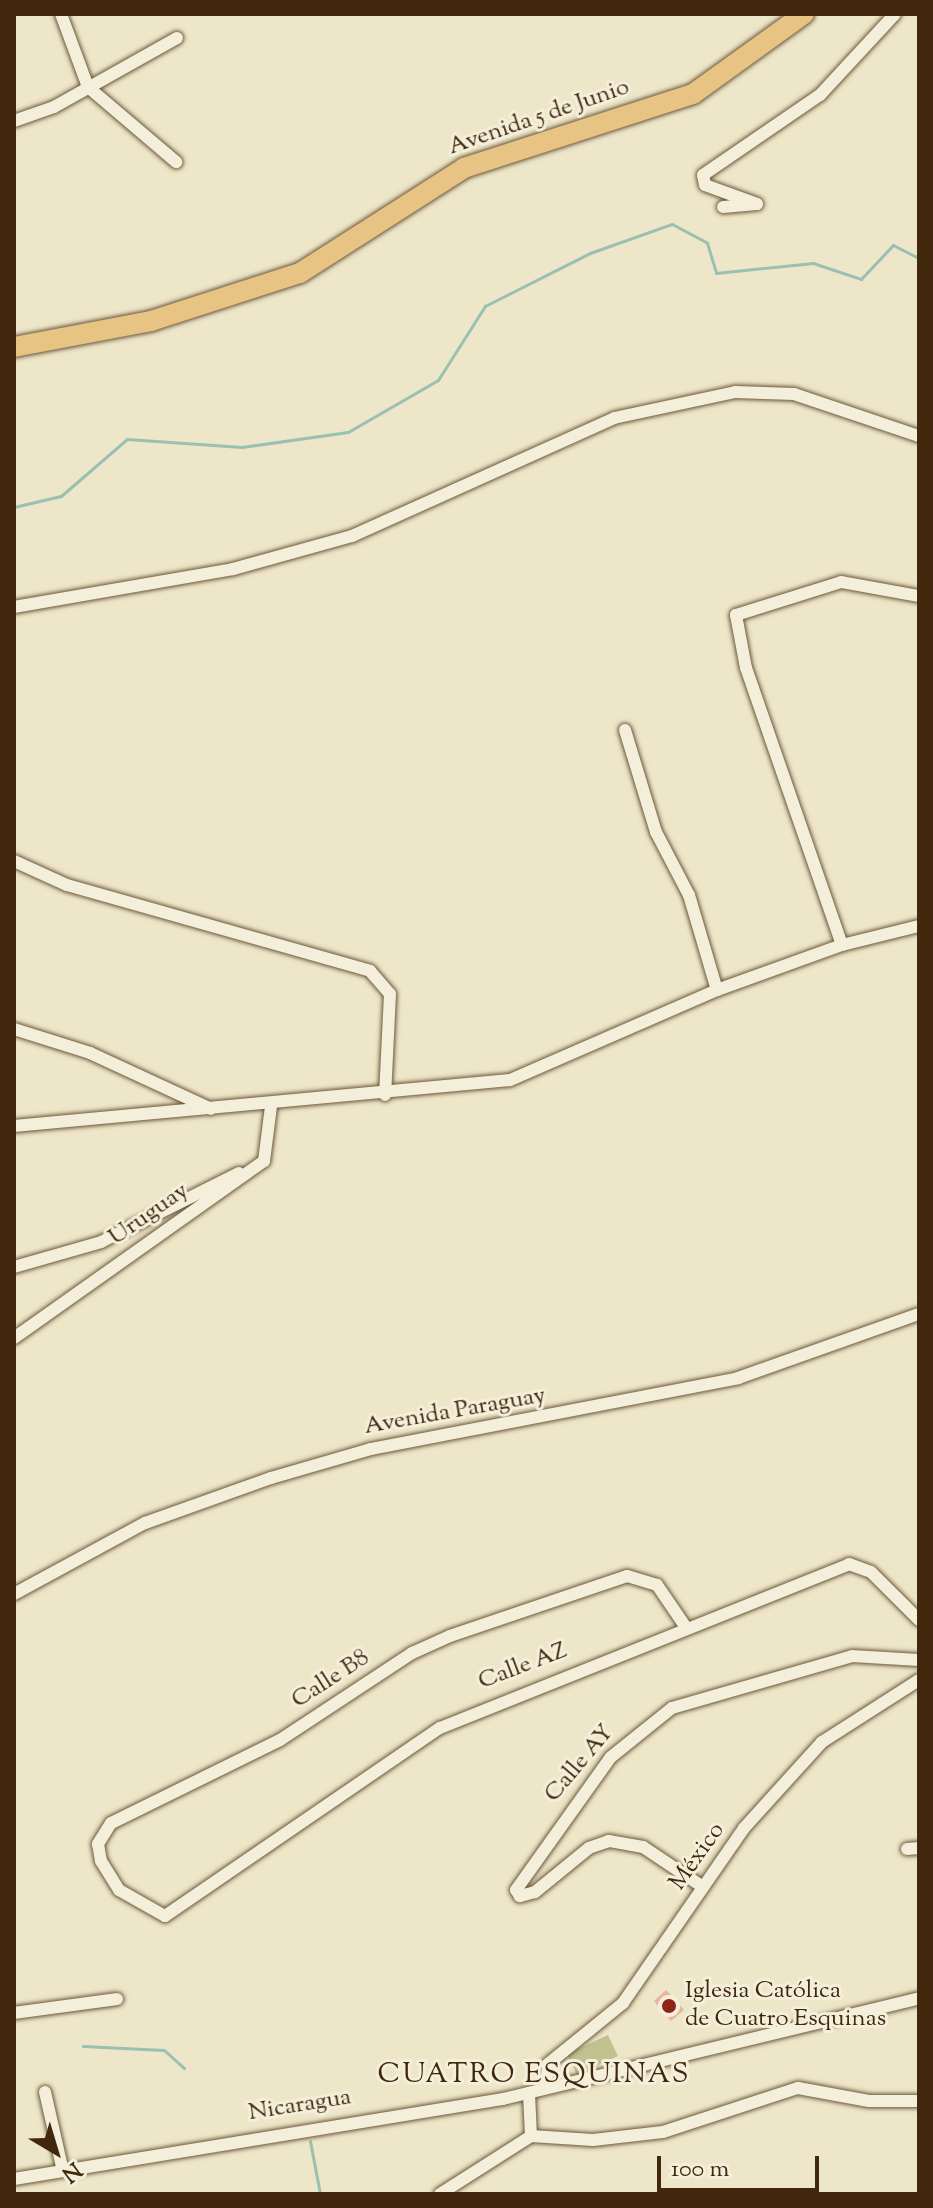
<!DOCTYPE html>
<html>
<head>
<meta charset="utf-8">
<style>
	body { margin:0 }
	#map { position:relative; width:933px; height:2208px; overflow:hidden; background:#eee6c8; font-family:"Sorts Mill Goudy",serif }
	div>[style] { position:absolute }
	.green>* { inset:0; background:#c0c390 }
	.stream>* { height:3px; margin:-1.5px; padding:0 1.5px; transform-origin:1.5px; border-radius:1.5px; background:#9ac0b1 }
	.building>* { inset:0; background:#e8b5a3 }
	.roads { filter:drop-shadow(0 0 2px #6c583c) drop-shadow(0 0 2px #6c583c) }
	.street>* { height:12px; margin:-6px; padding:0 6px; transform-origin:6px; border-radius:6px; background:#f4efdb }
	.primary>* { height:20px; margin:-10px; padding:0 10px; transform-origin:10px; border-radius:10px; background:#e7c384 }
	.dots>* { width:22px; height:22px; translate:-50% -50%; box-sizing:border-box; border:4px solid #f4efdb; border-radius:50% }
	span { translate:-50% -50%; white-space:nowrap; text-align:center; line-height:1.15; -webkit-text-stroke:6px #f4efdb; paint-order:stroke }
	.street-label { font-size:24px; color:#41280d }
	.poi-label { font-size:24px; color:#41280d }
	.left { translate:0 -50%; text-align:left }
	.quarter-label { font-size:28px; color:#41280d; letter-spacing:2px }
	.frame { position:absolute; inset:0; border:16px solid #41280d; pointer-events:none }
	.north { position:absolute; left:16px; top:2112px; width:80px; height:80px; -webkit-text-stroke:6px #f4efdb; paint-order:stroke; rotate:142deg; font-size:22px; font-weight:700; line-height:32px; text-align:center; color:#41280d }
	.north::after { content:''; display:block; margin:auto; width:28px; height:36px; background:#41280d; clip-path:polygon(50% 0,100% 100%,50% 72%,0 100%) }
	.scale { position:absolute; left:657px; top:2156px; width:162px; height:36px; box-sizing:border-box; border:4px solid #41280d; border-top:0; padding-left:10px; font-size:24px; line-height:28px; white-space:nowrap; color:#41280d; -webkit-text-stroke:6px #f4efdb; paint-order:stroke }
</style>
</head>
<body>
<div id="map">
	<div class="green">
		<i style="clip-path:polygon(608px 2035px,618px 2056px,577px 2075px,567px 2054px)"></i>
	</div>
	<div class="stream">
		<i style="left:14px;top:507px;width:48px;rotate:-13.2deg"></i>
		<i style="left:61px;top:496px;width:87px;rotate:-40.8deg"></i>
		<i style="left:127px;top:439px;width:115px;rotate:4deg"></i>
		<i style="left:242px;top:447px;width:107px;rotate:-8.1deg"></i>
		<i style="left:348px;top:432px;width:104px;rotate:-30deg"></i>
		<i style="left:438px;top:380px;width:88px;rotate:-57.6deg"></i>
		<i style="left:485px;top:306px;width:118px;rotate:-26.8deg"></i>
		<i style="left:590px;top:253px;width:87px;rotate:-19.5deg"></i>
		<i style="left:672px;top:224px;width:40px;rotate:28deg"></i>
		<i style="left:707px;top:243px;width:31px;rotate:73deg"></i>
		<i style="left:716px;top:273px;width:98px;rotate:-5.9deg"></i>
		<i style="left:813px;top:263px;width:51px;rotate:18.4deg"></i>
		<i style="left:861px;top:279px;width:47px;rotate:-46.7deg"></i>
		<i style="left:893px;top:245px;width:29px;rotate:27deg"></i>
		<i style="left:83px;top:2046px;width:81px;rotate:2.8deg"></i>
		<i style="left:164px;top:2050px;width:27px;rotate:42deg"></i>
		<i style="left:310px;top:2141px;width:54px;rotate:79.3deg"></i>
	</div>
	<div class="building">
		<i style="clip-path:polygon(666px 1990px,684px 2010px,671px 2021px,654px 2001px)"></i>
	</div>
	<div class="roads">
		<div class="street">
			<i style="left:61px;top:14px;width:78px;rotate:69.7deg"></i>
			<i style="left:88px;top:87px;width:116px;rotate:40.4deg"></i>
			<i style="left:14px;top:121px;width:42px;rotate:-19.3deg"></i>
			<i style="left:54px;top:107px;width:141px;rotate:-29.3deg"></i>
			<i style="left:723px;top:207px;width:34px;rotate:-5deg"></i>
			<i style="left:757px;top:204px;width:55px;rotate:-159.9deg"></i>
			<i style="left:705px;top:185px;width:10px;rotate:-101deg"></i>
			<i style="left:703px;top:175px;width:142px;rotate:-34.4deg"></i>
			<i style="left:820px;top:95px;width:110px;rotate:-47.2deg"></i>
			<i style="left:14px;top:607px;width:222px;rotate:-9.8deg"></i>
			<i style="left:233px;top:569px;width:123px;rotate:-15.5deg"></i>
			<i style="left:352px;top:536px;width:287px;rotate:-24.2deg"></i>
			<i style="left:614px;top:418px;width:124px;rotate:-12.1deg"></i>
			<i style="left:735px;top:392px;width:59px;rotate:1.9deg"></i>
			<i style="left:794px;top:394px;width:132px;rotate:18.6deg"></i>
			<i style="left:625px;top:730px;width:107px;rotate:73.1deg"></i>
			<i style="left:656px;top:832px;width:71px;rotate:62.4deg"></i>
			<i style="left:689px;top:895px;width:99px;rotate:73.6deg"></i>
			<i style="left:14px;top:861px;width:58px;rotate:24.4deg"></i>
			<i style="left:67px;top:885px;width:315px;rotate:15.8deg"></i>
			<i style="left:370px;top:971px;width:30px;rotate:49deg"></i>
			<i style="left:390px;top:994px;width:101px;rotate:92.8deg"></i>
			<i style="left:842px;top:945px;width:293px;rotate:-109.1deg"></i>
			<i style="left:746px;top:668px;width:54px;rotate:-100.7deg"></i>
			<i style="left:736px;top:615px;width:110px;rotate:-17.4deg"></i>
			<i style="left:841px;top:582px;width:79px;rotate:10.2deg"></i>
			<i style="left:14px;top:1029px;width:80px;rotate:17.5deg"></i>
			<i style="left:90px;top:1053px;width:133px;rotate:24.8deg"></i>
			<i style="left:14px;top:1126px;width:498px;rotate:-5.3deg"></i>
			<i style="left:510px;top:1080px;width:226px;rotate:-23.5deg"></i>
			<i style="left:717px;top:990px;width:133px;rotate:-19.8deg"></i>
			<i style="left:842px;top:945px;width:79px;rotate:-13.9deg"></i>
			<i style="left:14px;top:1267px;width:91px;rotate:-16deg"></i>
			<i style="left:101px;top:1242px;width:154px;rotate:-26.6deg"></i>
			<i style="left:14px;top:1338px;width:306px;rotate:-35.3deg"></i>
			<i style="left:264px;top:1161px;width:55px;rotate:-82.7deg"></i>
			<i style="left:14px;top:1594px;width:149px;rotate:-28.5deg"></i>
			<i style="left:145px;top:1523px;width:134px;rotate:-19.7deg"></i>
			<i style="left:271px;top:1478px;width:104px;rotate:-16.2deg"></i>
			<i style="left:371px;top:1449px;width:374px;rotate:-10.9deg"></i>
			<i style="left:738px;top:1378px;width:192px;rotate:-19.5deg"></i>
			<i style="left:685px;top:1626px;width:50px;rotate:-124.3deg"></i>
			<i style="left:657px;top:1585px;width:31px;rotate:-163deg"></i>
			<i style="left:627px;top:1576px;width:187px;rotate:161.3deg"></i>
			<i style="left:450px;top:1636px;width:42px;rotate:155.9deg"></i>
			<i style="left:412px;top:1653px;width:158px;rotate:146.6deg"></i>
			<i style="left:280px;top:1740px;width:188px;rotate:153.8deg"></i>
			<i style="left:111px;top:1823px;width:25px;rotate:122deg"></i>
			<i style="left:98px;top:1844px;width:17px;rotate:80deg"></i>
			<i style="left:101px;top:1861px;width:34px;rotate:58deg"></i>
			<i style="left:119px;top:1890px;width:53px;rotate:29.5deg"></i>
			<i style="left:165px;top:1916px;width:333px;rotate:-34.4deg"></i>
			<i style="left:440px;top:1728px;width:441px;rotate:-21.8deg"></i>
			<i style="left:849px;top:1564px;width:23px;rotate:20deg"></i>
			<i style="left:871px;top:1572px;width:68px;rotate:45deg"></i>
			<i style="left:907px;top:1849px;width:12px;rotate:-5deg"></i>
			<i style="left:703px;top:1887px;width:72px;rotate:-146.3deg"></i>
			<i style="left:643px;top:1847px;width:35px;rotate:-170deg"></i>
			<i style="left:609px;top:1841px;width:21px;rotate:161deg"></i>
			<i style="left:589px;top:1848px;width:70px;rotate:140.8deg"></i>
			<i style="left:535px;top:1892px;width:16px;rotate:165deg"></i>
			<i style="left:520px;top:1896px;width:7px;rotate:-124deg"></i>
			<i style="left:516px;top:1890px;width:163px;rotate:-54.5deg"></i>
			<i style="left:611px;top:1757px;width:78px;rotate:-38.8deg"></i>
			<i style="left:672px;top:1708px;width:187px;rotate:-16.1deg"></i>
			<i style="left:852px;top:1656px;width:67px;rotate:3.4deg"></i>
			<i style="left:14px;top:2013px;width:104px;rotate:-7.7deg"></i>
			<i style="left:546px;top:2087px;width:23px;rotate:-85deg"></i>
			<i style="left:548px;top:2064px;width:97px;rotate:-39.1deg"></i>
			<i style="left:623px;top:2003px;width:213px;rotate:-55.3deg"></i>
			<i style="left:744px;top:1828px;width:116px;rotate:-47.8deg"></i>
			<i style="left:822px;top:1742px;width:115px;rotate:-32.6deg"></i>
			<i style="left:45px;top:2092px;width:81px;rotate:77.2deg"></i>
			<i style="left:531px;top:2136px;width:62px;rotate:3.7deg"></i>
			<i style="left:593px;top:2140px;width:70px;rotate:-6.5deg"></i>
			<i style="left:663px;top:2132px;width:142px;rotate:-18.1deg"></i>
			<i style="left:798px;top:2088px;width:72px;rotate:10.4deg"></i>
			<i style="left:869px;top:2101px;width:50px"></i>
			<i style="left:14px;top:2179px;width:496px;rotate:-9.3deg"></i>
			<i style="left:503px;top:2099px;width:428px;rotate:-13.6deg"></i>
			<i style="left:440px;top:2194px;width:108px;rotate:-32.5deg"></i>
			<i style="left:531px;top:2136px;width:43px;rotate:-92.7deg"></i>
		</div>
		<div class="primary">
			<i style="left:14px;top:347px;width:139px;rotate:-10.7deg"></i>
			<i style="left:151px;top:321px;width:157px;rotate:-17.9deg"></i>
			<i style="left:300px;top:273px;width:195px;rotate:-32.6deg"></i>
			<i style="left:464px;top:168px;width:241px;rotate:-17.9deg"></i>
			<i style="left:693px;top:94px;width:137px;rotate:-35.8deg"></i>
		</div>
	</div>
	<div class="dots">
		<i style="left:669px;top:2006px;background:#8f2418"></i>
	</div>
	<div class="street-label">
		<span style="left:539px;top:118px;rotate:-19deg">Avenida 5 de Junio</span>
		<span style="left:149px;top:1215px;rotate:-35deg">Uruguay</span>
		<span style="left:455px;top:1412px;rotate:-10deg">Avenida Paraguay</span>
		<span style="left:523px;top:1667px;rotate:-21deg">Calle AZ</span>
		<span style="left:331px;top:1680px;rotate:-33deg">Calle B8</span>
		<span style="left:580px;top:1764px;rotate:-50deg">Calle AY</span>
		<span style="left:698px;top:1857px;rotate:-55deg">México</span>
		<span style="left:300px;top:2106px;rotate:-9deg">Nicaragua</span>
	</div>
	<div class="poi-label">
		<span class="left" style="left:685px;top:2006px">Iglesia Católica<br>de Cuatro Esquinas</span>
	</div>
	<div class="quarter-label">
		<span style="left:534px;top:2075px">CUATRO ESQUINAS</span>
	</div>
	<div class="frame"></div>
	<div class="north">N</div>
	<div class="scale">100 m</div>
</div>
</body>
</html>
